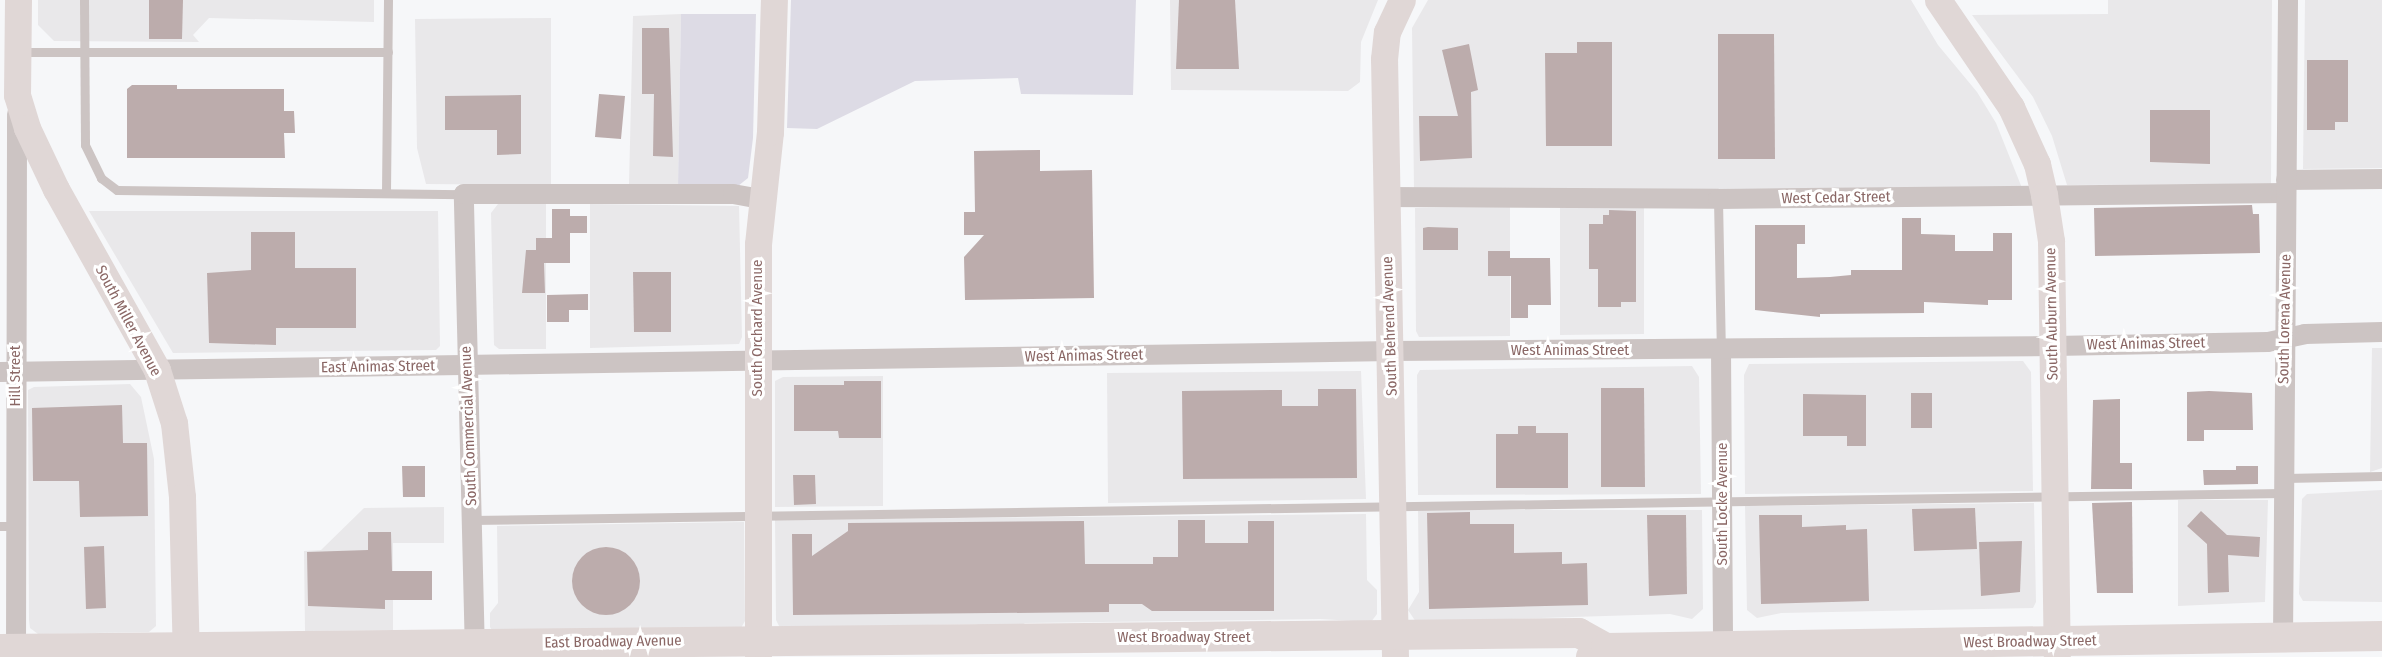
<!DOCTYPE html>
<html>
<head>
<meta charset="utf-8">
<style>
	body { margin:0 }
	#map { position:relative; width:2382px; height:657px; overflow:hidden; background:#f6f7f9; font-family:"Fira Sans Condensed",sans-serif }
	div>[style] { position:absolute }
	.built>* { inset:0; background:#e9e8ea }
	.green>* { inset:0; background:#dddbe5 }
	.building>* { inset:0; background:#bcacac }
	.round { border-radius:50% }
	.lane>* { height:9px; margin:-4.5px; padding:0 4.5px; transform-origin:4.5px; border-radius:4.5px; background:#ccc4c3 }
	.street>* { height:20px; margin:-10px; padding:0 10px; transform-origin:10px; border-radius:10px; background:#ccc4c3 }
	.secondary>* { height:27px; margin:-13.5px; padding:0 13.5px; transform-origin:13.5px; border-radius:13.5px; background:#e0d7d6 }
	.primary>* { height:30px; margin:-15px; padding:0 15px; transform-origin:15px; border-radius:15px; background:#e0d7d6 }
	span { translate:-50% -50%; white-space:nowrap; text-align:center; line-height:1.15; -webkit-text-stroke:6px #fff; paint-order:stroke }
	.street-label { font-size:15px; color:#8a6765 }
</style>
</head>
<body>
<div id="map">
	<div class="built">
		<i style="clip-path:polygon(38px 0,374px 0,374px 22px,209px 18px,193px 35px,199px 42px,54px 41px,38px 25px)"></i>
		<i style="clip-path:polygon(1170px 0,1378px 0,1361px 42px,1360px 82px,1348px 91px,1171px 90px)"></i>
		<i style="clip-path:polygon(1428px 0,1911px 0,1938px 45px,1977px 92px,1996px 123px,2022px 188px,1414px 190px,1412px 28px)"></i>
		<i style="clip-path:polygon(2108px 0,2272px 0,2271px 184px,2067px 185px,2052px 136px,2033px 97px,1972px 15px,2108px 14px)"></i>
		<i style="clip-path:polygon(2305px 0,2382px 0,2382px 168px,2303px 169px)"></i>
		<i style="clip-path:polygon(681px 14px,678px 186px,629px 185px,633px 16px)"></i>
		<i style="clip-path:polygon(551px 18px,551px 185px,426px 184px,417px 148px,415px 19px)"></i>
		<i style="clip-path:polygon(498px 204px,546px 204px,546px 349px,499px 349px,494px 345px,491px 213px)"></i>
		<i style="clip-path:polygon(590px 204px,739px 206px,742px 337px,739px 344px,590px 348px)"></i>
		<i style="clip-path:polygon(1644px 206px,1644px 334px,1560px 335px,1560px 207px)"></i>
		<i style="clip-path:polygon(1510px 207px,1510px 336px,1419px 337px,1416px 331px,1415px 208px)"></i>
		<i style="clip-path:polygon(89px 211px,438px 211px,440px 346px,436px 350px,173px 353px)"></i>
		<i style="clip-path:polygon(2372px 348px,2382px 348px,2382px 468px,2370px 472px)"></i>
		<i style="clip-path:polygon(2023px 361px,2031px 372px,2033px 491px,1745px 494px,1744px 375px,1749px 364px)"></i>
		<i style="clip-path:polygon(1692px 366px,1699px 377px,1701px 494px,1418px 495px,1417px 375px,1420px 370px)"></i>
		<i style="clip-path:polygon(1361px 371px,1366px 499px,1108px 503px,1107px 373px)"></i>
		<i style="clip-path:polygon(883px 376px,883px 506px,775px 507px,775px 381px,783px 377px)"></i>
		<i style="clip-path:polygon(130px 384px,141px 397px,154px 459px,156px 626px,149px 632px,38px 634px,30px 628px,29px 620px,28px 390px,34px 387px)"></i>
		<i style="clip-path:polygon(2382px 490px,2382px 602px,2303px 601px,2299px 594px,2302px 499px,2307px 494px)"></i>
		<i style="clip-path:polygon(2178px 500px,2268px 500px,2265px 602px,2178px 606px)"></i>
		<i style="clip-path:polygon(2034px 503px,2036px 602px,2033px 608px,1781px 613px,1757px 618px,1747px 610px,1745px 506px)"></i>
		<i style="clip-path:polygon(444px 507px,444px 543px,393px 543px,393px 630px,305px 631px,304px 551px,321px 550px,364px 508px)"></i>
		<i style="clip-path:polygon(1418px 510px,1702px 510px,1703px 609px,1692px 619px,1670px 614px,1416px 622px,1408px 610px,1419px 592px)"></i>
		<i style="clip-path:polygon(1366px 514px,1367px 580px,1377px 590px,1377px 614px,1371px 622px,1320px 619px,1025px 623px,1018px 628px,986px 628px,976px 624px,780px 628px,776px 620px,775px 520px)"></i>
		<i style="clip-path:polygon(744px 522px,745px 621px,741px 628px,492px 631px,490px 627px,490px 613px,498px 603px,497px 526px)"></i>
	</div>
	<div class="green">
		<i style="clip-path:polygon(791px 0,1136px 0,1133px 95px,1021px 94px,1018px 78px,915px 81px,817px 129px,787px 128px)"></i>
		<i style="clip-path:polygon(681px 14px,756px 14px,753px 138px,748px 178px,738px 186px,678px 186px)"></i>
	</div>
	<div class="building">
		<i style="clip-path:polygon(149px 0,183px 0,182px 39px,149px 39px)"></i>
		<i style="clip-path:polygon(1179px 0,1235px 0,1239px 69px,1176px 69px)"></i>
		<i style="clip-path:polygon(642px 28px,669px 28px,673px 157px,653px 156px,654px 94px,642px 94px)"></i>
		<i style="clip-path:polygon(1718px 34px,1774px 34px,1775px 159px,1718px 159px)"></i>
		<i style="clip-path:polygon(1577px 42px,1612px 42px,1612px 146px,1546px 146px,1545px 53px,1577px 53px)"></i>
		<i style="clip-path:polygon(1469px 44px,1478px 90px,1471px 92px,1472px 158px,1420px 161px,1419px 116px,1458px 116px,1442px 50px)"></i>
		<i style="clip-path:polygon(2307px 60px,2348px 60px,2348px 122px,2335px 122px,2335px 130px,2307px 130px)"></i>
		<i style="clip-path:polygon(132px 85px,177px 85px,177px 89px,284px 89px,284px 111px,294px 111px,295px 133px,284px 133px,285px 158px,127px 158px,127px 89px)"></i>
		<i style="clip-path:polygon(599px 94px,625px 96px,621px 139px,595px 137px)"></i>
		<i style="clip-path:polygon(521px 95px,521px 154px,497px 155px,497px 130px,445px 130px,445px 96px)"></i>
		<i style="clip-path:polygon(2150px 110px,2210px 110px,2210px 164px,2150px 162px)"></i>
		<i style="clip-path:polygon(1040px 150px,1040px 171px,1092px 170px,1094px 298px,965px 300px,964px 257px,984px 235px,964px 235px,964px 212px,975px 212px,974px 151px)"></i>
		<i style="clip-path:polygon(2252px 205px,2253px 214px,2259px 214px,2260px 253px,2095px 256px,2094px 208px)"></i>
		<i style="clip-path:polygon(552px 209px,570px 209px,570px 216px,587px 216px,587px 233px,570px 233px,570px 263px,544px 263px,545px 293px,522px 293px,526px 250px,536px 250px,536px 238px,552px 238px)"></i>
		<i style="clip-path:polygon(1609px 210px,1636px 211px,1636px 302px,1621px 302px,1621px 307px,1598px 307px,1598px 269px,1589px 269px,1589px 224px,1603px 224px,1603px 215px,1609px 215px)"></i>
		<i style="clip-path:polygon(1902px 218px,1921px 218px,1921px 234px,1955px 235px,1955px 251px,1993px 251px,1993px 233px,2012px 233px,2012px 300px,1988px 300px,1988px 305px,1924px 302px,1924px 313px,1820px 314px,1820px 317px,1755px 310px,1755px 225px,1805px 225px,1805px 244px,1797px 244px,1797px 278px,1830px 277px,1851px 275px,1851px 270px,1902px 270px)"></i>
		<i style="clip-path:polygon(1428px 227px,1458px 228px,1458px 250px,1423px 250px,1423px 228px)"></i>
		<i style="clip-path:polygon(251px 232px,295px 232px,295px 268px,356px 268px,356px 328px,276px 328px,276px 345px,209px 343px,207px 273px,251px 270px)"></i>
		<i style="clip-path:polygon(1488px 251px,1510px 251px,1510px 258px,1550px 258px,1551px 305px,1528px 305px,1528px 318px,1511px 318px,1511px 276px,1488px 276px)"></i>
		<i style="clip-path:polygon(633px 272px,671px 272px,671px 332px,634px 332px)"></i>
		<i style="clip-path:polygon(588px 294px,588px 310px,569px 310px,569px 322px,547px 322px,547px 295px)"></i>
		<i style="clip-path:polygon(844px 381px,881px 381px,881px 438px,839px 438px,838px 431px,794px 431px,794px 385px,844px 385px)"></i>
		<i style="clip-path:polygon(1601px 388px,1644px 388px,1645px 487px,1601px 487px)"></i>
		<i style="clip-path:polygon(1318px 389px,1356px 389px,1357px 478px,1183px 479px,1182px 391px,1282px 390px,1282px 406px,1318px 406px)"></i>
		<i style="clip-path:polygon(2209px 391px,2252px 393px,2253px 430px,2204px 430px,2204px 441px,2187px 441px,2187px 392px)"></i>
		<i style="clip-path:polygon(1911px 393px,1932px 393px,1932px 428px,1911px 428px)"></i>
		<i style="clip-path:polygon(1803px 394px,1866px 395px,1866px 446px,1847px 446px,1847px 436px,1803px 436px)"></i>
		<i style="clip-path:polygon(2120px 399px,2120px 463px,2132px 463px,2132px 489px,2091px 489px,2093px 400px)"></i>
		<i style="clip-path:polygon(122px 405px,123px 443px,147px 443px,148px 516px,80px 517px,79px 481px,33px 481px,32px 408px)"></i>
		<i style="clip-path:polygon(1518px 426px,1536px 426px,1536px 433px,1568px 433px,1568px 488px,1496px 488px,1496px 434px,1518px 434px)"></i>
		<i style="clip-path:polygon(402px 466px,425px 466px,425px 497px,403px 497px)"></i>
		<i style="clip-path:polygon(2236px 466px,2258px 466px,2258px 484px,2204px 485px,2203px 470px,2236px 470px)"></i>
		<i style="clip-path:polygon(793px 475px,815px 475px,816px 504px,794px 505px)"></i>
		<i style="clip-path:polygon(2132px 502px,2133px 593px,2097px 593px,2092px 503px)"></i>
		<i style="clip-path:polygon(1975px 508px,1977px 549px,1914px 551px,1912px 509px)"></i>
		<i style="clip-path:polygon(2201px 511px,2227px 535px,2260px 537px,2259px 557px,2228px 555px,2229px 592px,2208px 593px,2207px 544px,2187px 526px)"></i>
		<i style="clip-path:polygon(1470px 512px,1470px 524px,1514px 524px,1514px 553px,1562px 552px,1562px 564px,1587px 563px,1588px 605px,1429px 609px,1427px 513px)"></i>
		<i style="clip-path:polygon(1647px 515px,1686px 515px,1687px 594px,1649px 596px)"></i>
		<i style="clip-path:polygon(1759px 515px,1802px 515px,1802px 527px,1846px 525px,1846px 530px,1867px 529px,1869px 601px,1761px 604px)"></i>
		<i style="clip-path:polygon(1178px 520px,1205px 520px,1205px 543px,1248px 543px,1248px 521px,1274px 521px,1274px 611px,1152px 611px,1142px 604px,1109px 604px,1109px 612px,793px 615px,792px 534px,812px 534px,812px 556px,848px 531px,848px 523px,1084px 521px,1085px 564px,1153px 564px,1153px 557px,1178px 557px)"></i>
		<i style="clip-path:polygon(368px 532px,391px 532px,392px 571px,432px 571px,432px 600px,385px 600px,385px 609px,308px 606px,307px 552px,368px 550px)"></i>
		<i style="clip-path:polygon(2022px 541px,2020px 592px,1981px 596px,1979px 542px)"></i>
		<i style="clip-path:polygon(104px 546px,106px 608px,86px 609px,84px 547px)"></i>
		<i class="round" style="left:572px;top:547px;width:68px;height:68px"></i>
	</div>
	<div class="lane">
		<i style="left:84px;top:0;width:145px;rotate:89.6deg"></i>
		<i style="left:85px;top:145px;width:37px;rotate:64deg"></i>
		<i style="left:101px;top:178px;width:20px;rotate:37deg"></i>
		<i style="left:117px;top:190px;width:347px;rotate:0.7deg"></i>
		<i style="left:21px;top:52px;width:367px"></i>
		<i style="left:386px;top:191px;width:191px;rotate:-89.4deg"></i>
		<i style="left:1718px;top:199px;width:151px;rotate:88.9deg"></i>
		<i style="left:2284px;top:478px;width:98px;rotate:-1.2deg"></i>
		<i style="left:471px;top:520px;width:1812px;rotate:-0.85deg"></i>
		<i style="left:0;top:526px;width:16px"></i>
	</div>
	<div class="street">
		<i style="left:2286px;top:180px;width:96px;rotate:-0.6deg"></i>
		<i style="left:1386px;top:197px;width:332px;rotate:0.3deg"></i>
		<i style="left:1718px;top:199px;width:568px;rotate:-0.61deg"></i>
		<i style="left:1721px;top:350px;width:306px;rotate:89.6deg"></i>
		<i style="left:0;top:372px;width:1392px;rotate:-0.86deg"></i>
		<i style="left:1392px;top:351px;width:662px;rotate:-0.43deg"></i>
		<i style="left:2054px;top:346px;width:214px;rotate:-1.1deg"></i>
		<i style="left:2268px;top:342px;width:38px;rotate:-12deg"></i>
		<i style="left:2305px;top:334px;width:77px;rotate:-1.5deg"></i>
		<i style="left:2283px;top:639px;width:639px;rotate:-89.55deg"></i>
		<i style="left:475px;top:654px;width:460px;rotate:-91.4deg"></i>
		<i style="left:464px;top:194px;width:269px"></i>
		<i style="left:733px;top:194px;width:29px;rotate:10deg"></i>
		<i style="left:16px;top:657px;width:543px;rotate:-89.89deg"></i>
	</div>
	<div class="secondary">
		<i style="left:18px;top:0;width:95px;rotate:90.6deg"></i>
		<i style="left:17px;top:95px;width:34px;rotate:73deg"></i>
		<i style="left:27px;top:128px;width:68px;rotate:64.6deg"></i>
		<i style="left:56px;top:189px;width:207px;rotate:60.8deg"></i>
		<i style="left:157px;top:370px;width:56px;rotate:72.2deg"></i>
		<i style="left:174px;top:423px;width:74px;rotate:83.8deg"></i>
		<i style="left:182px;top:497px;width:160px;rotate:88.6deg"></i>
		<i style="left:1938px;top:0;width:130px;rotate:55.7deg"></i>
		<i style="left:2011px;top:107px;width:63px;rotate:65.5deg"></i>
		<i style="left:2037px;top:164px;width:32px;rotate:77deg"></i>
		<i style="left:2044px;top:195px;width:47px;rotate:81.3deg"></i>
		<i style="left:2051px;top:241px;width:416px;rotate:89.2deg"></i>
		<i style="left:758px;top:657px;width:413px;rotate:-90deg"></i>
		<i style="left:758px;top:244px;width:113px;rotate:-83.9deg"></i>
		<i style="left:770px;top:132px;width:132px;rotate:-88.3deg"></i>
		<i style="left:1395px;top:657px;width:598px;rotate:-91.05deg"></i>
		<i style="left:1384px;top:59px;width:27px;rotate:-84deg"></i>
		<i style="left:1387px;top:32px;width:35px;rotate:-65deg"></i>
	</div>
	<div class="primary">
		<i style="left:0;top:649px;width:1579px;rotate:-0.58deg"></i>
		<i style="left:1579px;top:633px;width:31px;rotate:29deg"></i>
		<i style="left:1591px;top:657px;width:17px;rotate:-31deg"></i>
		<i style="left:1606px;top:648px;width:776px;rotate:-0.89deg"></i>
	</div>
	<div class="street-label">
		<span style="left:1836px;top:198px;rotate:-1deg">West Cedar Street</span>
		<span style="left:2052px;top:314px;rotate:-91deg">South Auburn Avenue</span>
		<span style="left:2285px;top:319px;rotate:-89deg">South Lorena Avenue</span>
		<span style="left:128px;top:321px;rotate:62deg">South Miller Avenue</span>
		<span style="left:1390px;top:326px;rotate:-92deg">South Behrend Avenue</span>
		<span style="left:758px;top:328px;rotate:-90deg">South Orchard Avenue</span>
		<span style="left:2146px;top:344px;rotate:-1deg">West Animas Street</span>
		<span style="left:1570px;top:351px">West Animas Street</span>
		<span style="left:1084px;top:356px;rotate:-1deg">West Animas Street</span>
		<span style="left:378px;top:367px;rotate:-1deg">East Animas Street</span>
		<span style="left:16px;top:376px;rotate:-90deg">Hill Street</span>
		<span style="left:469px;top:426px;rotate:-92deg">South Commercial Avenue</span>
		<span style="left:1723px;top:504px;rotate:-90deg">South Locke Avenue</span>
		<span style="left:1184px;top:638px">West Broadway Street</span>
		<span style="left:613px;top:642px;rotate:-1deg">East Broadway Avenue</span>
		<span style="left:2030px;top:642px;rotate:-1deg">West Broadway Street</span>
	</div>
</div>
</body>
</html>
